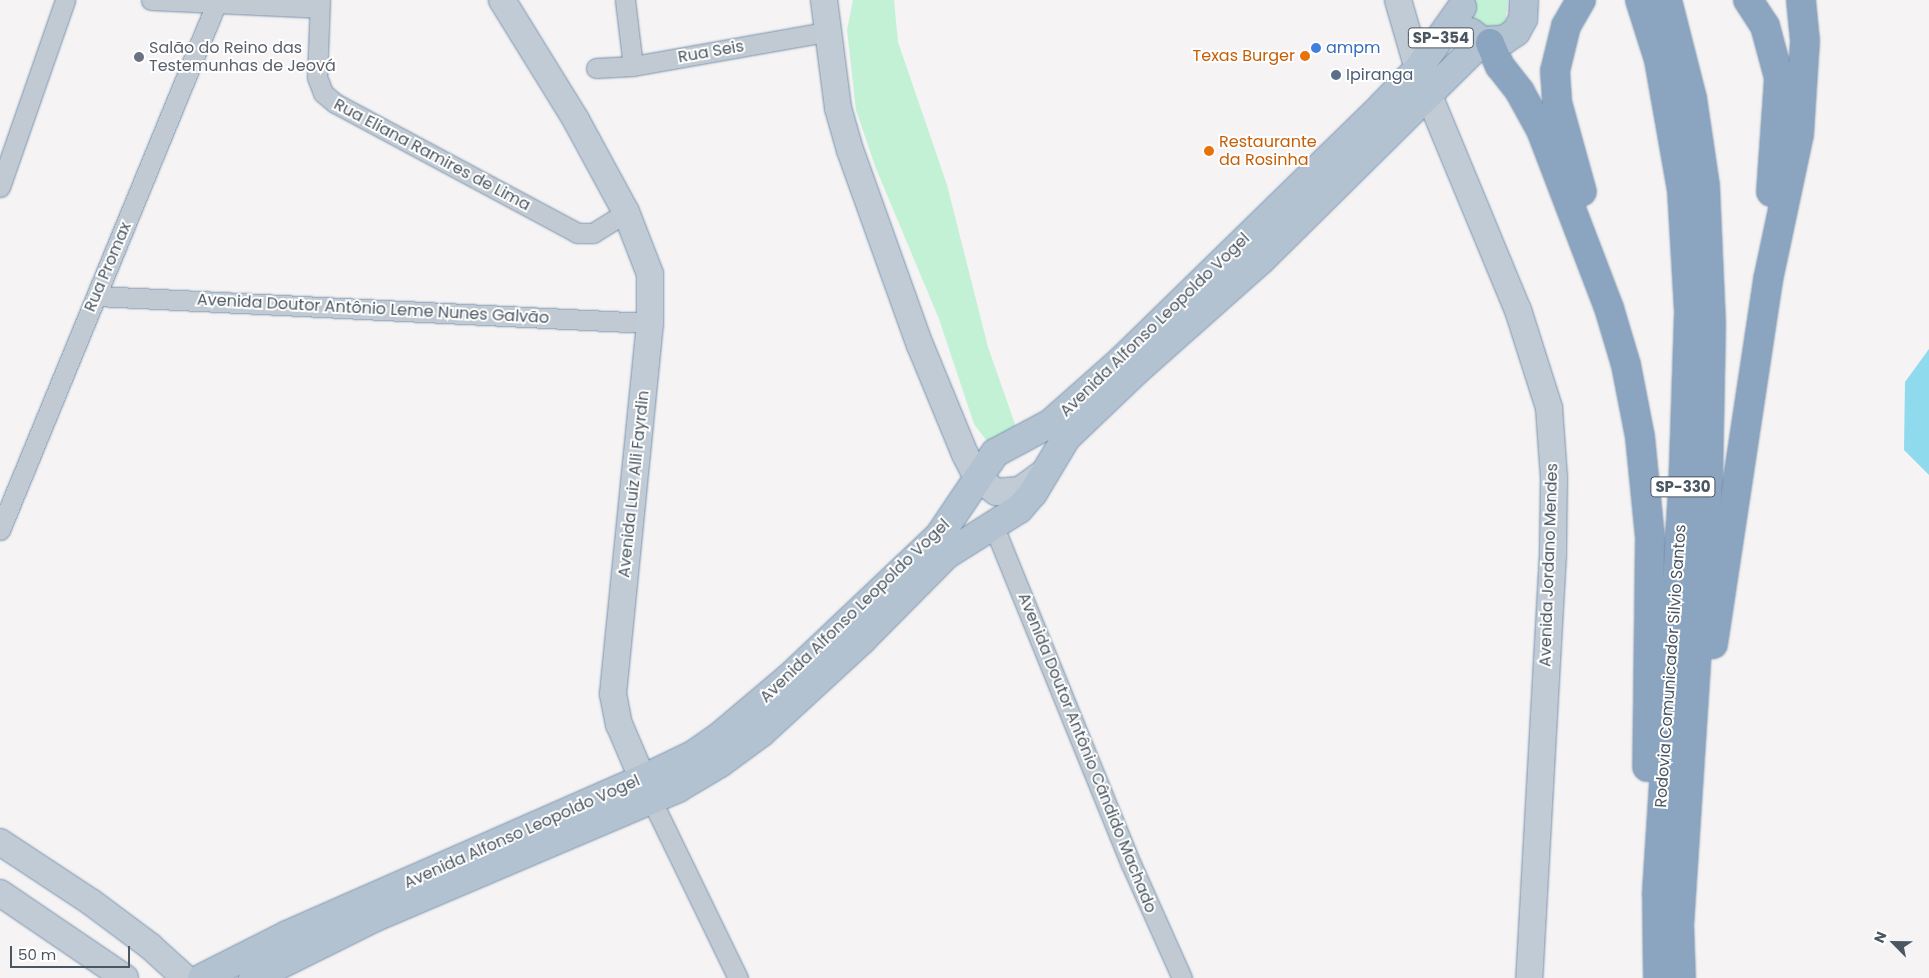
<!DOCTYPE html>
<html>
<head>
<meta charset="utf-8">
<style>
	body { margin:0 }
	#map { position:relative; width:1929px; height:978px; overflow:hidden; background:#f5f3f3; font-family:Poppins,sans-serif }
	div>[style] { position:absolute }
	.green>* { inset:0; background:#c3f1d5 }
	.water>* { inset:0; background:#90daee }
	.roads { filter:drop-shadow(0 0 1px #7690ad) drop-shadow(0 0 1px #7690ad) }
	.street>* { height:19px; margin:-9.5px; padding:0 9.5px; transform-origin:9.5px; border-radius:9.5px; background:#c1cad2 }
	.secondary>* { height:26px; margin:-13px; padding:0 13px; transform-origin:13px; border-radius:13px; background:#c1cbd6 }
	.primary>* { height:28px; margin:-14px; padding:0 14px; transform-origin:14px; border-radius:14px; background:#b3c2d1 }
	.highway>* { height:28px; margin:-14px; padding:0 14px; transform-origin:14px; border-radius:14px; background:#8ba5c1 }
	.dots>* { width:14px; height:14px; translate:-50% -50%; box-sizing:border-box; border:2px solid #fff; border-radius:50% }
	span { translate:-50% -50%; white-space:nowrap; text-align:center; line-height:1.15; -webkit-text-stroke:4px #fff; paint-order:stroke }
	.shield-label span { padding:1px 4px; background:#fff; border:1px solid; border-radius:4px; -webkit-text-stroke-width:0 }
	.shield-label { font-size:15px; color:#4a5661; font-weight:700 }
	.worship-label { font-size:16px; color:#5b616d }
	.left { translate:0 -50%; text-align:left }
	.shop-label { font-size:16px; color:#366cbe }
	.street-label { font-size:16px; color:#4a5661 }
	.food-label { font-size:16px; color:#c56008 }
	.right { translate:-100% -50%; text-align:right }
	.service-label { font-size:16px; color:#4e5e75 }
	.north { position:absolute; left:1869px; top:918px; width:50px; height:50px; -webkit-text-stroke:4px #fff; paint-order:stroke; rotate:293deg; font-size:14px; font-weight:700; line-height:20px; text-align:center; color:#4a5661 }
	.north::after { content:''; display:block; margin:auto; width:18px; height:22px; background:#4a5661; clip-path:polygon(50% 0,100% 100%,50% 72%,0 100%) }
	.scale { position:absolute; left:10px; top:946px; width:120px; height:22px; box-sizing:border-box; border:2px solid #4a5661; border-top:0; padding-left:6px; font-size:15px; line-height:18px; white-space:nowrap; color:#4a5661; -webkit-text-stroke:4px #fff; paint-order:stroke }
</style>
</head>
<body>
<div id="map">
	<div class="green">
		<i style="clip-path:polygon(853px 0,894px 0,898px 42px,947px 185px,988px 347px,1017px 430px,993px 449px,974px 424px,939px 319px,875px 166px,856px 110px,847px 30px)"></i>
		<i style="clip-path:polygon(1475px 0,1508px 0,1505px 24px,1495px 36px,1472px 23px)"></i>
	</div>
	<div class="water">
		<i style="clip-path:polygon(1929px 349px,1929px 475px,1904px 450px,1905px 382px)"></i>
	</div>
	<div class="roads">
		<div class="street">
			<i style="left:151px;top:0;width:168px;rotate:2.7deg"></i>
			<i style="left:320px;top:0;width:77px;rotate:92.2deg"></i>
			<i style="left:317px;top:77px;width:17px;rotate:69deg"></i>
			<i style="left:323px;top:93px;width:16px;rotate:40deg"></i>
			<i style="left:335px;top:103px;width:275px;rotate:28.2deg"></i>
			<i style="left:577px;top:233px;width:16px"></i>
			<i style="left:593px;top:233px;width:39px;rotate:-32deg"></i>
			<i style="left:625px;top:0;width:66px;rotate:83.1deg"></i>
			<i style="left:596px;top:68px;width:37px;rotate:-3deg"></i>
			<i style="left:633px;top:66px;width:196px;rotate:-10deg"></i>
			<i style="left:0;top:187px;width:198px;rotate:-70.8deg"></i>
			<i style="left:97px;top:296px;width:554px;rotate:2.8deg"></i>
			<i style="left:994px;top:527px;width:364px;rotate:67.9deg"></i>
			<i style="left:1131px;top:864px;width:125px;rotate:65.9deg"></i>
			<i style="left:0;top:530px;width:569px;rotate:-67.67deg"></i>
			<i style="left:651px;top:799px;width:199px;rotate:64.1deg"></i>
		</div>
		<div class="secondary">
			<i style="left:502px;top:0;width:141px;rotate:58.3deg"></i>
			<i style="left:576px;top:120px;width:105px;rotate:61.5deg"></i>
			<i style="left:626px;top:212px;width:66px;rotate:68.8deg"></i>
			<i style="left:650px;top:274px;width:49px;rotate:90deg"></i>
			<i style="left:650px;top:323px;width:373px;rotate:95.7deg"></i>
			<i style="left:613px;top:694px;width:31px;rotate:79deg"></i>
			<i style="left:619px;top:724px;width:82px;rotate:66.9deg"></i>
			<i style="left:824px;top:0;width:109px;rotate:82.6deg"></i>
			<i style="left:838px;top:108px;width:44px;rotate:74.1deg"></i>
			<i style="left:850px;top:150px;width:207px;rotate:70.3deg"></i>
			<i style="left:920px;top:345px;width:118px;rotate:67.6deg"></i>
			<i style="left:965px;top:454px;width:27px;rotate:63deg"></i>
			<i style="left:977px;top:478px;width:24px;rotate:36deg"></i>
			<i style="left:996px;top:492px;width:24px;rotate:-5deg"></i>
			<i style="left:1020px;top:490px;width:31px;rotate:-36deg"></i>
			<i style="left:1398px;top:0;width:72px;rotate:73.8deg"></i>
			<i style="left:1418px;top:69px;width:261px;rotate:67.5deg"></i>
			<i style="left:1518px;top:310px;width:103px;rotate:72.4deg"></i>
			<i style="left:1549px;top:408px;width:70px;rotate:85.9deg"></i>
			<i style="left:1554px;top:478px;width:76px;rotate:90.8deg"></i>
			<i style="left:1553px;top:554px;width:425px;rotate:93.2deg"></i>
			<i style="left:0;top:842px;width:109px;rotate:33.4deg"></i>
			<i style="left:91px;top:902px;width:74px;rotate:36.7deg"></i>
			<i style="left:150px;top:946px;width:47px;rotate:42.4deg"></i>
			<i style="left:0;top:893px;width:151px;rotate:34.2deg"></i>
		</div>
		<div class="primary">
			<i style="left:1470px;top:32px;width:15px;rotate:37deg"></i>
			<i style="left:1482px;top:41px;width:22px;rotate:-3deg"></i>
			<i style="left:1504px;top:40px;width:14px;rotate:-34deg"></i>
			<i style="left:1516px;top:32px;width:15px;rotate:-62deg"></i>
			<i style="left:1523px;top:19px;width:19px;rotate:-87deg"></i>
			<i style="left:202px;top:978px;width:95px;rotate:-26.8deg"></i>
			<i style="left:287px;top:935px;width:389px;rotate:-23.7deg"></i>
			<i style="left:643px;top:779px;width:55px;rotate:-25.6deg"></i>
			<i style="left:693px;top:755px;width:32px;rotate:-35deg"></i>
			<i style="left:719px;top:737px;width:93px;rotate:-40.2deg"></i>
			<i style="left:790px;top:677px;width:205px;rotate:-43.4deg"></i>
			<i style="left:939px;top:536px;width:100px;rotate:-56deg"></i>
			<i style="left:995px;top:453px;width:64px;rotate:-28.2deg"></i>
			<i style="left:1051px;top:423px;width:95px;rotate:-41.6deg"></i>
			<i style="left:1122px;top:360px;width:363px;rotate:-44.3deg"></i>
			<i style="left:1382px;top:106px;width:52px;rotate:-45.8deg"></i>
			<i style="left:1418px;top:69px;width:76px;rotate:-54.6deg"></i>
			<i style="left:253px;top:978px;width:137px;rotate:-26.4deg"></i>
			<i style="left:376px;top:917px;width:328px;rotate:-23.1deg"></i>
			<i style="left:678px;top:788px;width:49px;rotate:-30.8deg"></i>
			<i style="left:720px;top:763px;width:52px;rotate:-36.4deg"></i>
			<i style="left:762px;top:732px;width:136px;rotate:-42.6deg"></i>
			<i style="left:862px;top:640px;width:120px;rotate:-45.3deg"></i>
			<i style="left:946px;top:555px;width:86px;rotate:-32.2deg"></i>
			<i style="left:1019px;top:509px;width:21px;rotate:-49deg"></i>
			<i style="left:1033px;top:493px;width:64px;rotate:-59deg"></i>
			<i style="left:1066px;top:438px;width:97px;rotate:-43.7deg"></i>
			<i style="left:1136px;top:371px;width:167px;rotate:-41.6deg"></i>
			<i style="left:1261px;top:260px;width:311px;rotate:-44.7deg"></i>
		</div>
		<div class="highway">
			<i style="left:1581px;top:0;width:30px;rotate:120deg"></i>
			<i style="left:1566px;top:26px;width:46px;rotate:103.7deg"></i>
			<i style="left:1555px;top:71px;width:31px;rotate:86deg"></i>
			<i style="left:1557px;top:102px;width:93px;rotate:74.5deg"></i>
			<i style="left:1640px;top:0;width:63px;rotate:72.4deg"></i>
			<i style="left:1659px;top:60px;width:132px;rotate:80deg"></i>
			<i style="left:1682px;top:190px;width:122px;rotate:86.7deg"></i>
			<i style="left:1689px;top:312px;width:177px;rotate:91.9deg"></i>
			<i style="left:1683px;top:489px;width:406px;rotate:93.7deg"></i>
			<i style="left:1657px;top:894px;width:84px;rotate:89.3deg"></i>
			<i style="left:1667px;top:0;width:101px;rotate:75.7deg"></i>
			<i style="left:1692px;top:98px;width:89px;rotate:81.6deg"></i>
			<i style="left:1705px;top:186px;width:139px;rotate:87.5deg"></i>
			<i style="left:1711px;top:325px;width:154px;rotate:91.1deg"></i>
			<i style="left:1708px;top:479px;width:444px;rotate:93.7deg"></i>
			<i style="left:1679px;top:922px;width:56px;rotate:88deg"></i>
			<i style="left:1748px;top:0;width:31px;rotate:57deg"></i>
			<i style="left:1765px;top:26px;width:54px;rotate:74.9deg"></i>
			<i style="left:1779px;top:78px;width:114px;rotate:94deg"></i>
			<i style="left:1490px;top:43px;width:25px;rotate:67deg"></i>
			<i style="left:1500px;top:66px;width:33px;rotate:52deg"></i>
			<i style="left:1520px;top:92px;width:43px;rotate:61.1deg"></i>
			<i style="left:1541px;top:130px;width:191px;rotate:69.1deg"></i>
			<i style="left:1609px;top:308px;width:59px;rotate:73.4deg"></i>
			<i style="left:1626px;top:365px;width:73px;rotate:79deg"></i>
			<i style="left:1640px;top:437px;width:100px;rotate:84.3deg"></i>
			<i style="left:1650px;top:537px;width:230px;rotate:90.7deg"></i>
			<i style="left:1713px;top:644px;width:368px;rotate:-81.4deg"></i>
			<i style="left:1768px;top:280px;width:149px;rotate:-78deg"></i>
			<i style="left:1799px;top:134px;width:93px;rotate:-86.3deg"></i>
			<i style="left:1805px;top:41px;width:41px;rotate:-95.6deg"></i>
		</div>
	</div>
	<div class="dots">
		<i style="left:1316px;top:48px;background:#3f7fe0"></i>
		<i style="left:1305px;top:56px;background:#e8710a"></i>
		<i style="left:139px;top:57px;background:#6b7280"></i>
		<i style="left:1336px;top:75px;background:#5c6f8a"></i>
		<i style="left:1209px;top:151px;background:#e8710a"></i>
	</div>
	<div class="shield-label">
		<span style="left:1441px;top:38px">SP-354</span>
		<span style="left:1683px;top:487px">SP-330</span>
	</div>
	<div class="worship-label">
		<span class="left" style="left:149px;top:57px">Salão do Reino das<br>Testemunhas de Jeová</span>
	</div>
	<div class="shop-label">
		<span class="left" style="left:1326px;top:48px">ampm</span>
	</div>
	<div class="street-label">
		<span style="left:711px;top:52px;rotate:-10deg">Rua Seis</span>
		<span style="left:432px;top:155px;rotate:28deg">Rua Eliana Ramires de Lima</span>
		<span style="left:108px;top:267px;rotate:-67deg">Rua Promax</span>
		<span style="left:373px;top:309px;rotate:3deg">Avenida Doutor Antônio Leme Nunes Galvão</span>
		<span style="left:1155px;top:325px;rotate:-44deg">Avenida Alfonso Leopoldo Vogel</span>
		<span style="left:634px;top:484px;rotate:-84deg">Avenida Luiz Alli Fayrdin</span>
		<span style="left:1549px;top:565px;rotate:-88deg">Avenida Jordano Mendes</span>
		<span style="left:855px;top:611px;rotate:-44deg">Avenida Alfonso Leopoldo Vogel</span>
		<span style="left:1671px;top:666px;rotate:-86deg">Rodovia Comunicador Silvio Santos</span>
		<span style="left:1087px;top:753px;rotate:68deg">Avenida Doutor Antônio Cândido Machado</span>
		<span style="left:522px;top:832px;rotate:-24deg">Avenida Alfonso Leopoldo Vogel</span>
	</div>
	<div class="food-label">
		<span class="right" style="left:1295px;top:56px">Texas Burger</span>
		<span class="left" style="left:1219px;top:151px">Restaurante<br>da Rosinha</span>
	</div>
	<div class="service-label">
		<span class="left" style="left:1346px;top:75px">Ipiranga</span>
	</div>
	<div class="north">N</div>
	<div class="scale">50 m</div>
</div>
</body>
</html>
